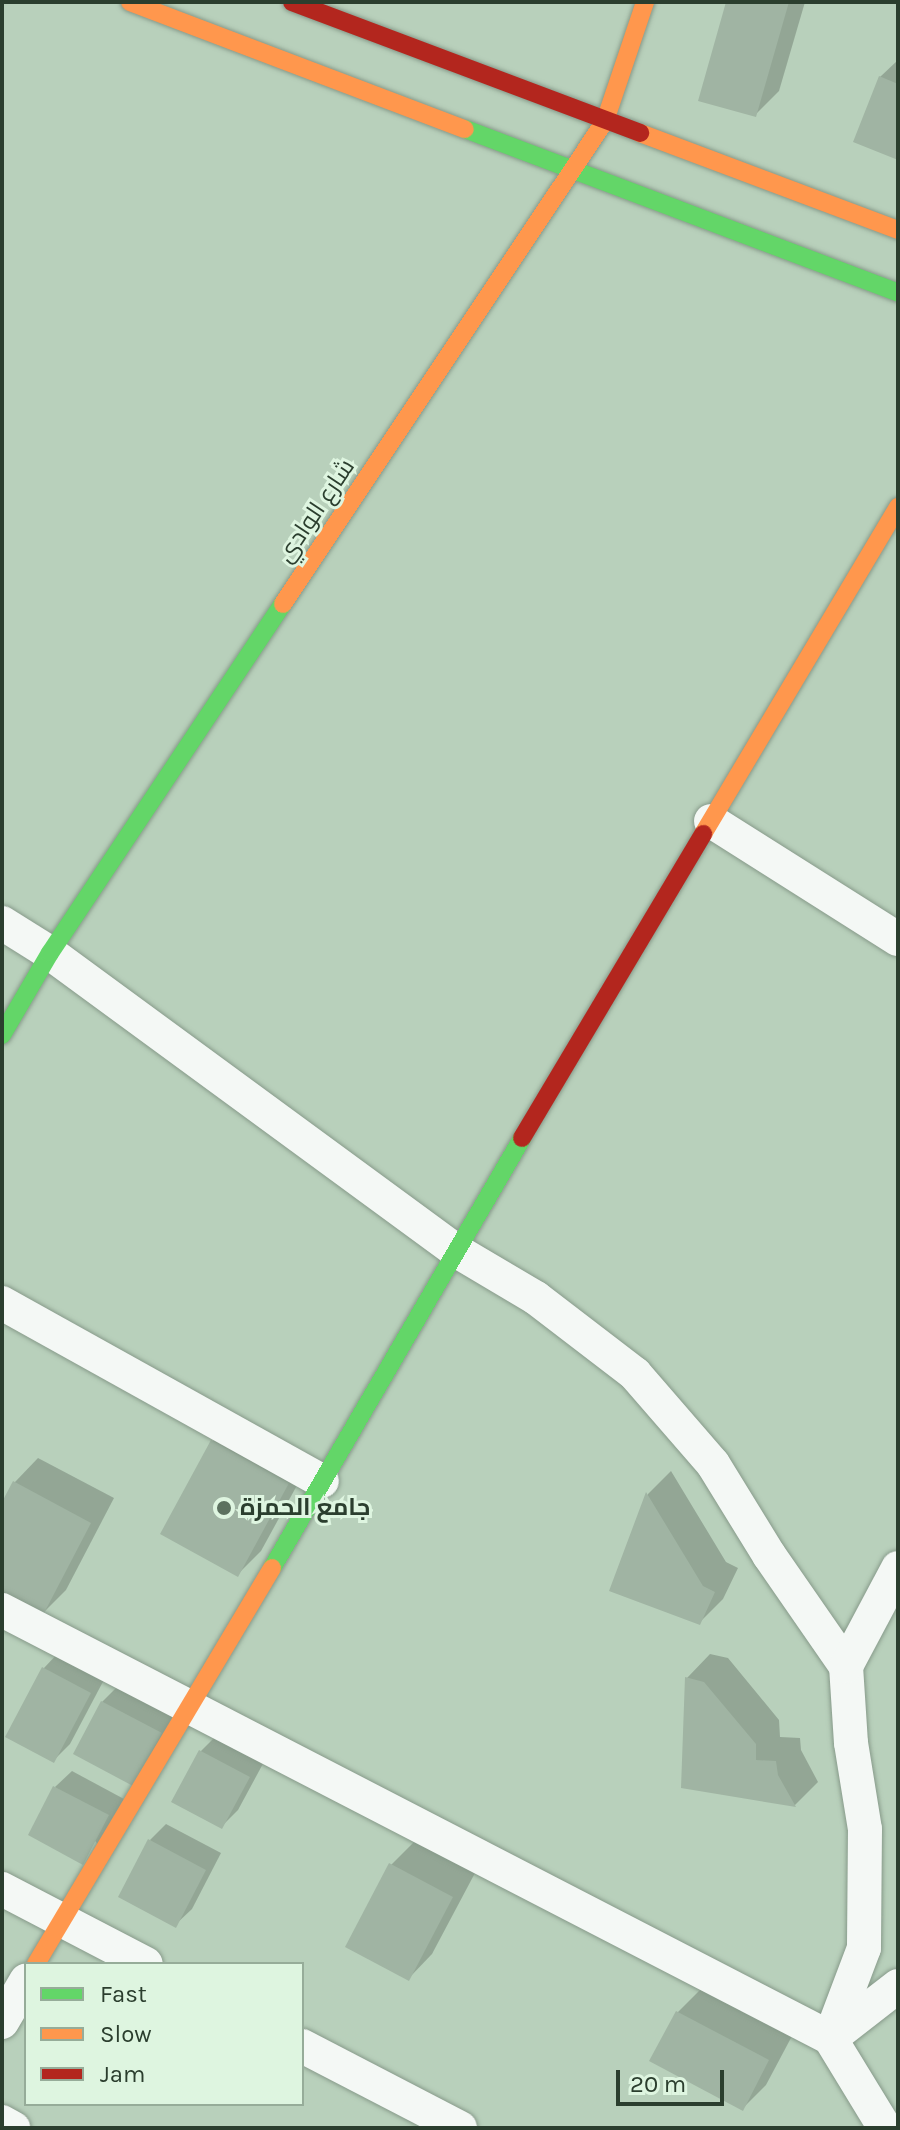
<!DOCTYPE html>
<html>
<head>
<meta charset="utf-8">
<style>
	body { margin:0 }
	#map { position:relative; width:900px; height:2130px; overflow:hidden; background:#b8d0bb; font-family:Karla,Cairo,sans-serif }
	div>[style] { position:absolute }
	.shadow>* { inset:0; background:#0003 }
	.building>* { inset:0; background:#a0b4a3 }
	.roads { filter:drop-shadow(0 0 2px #879a8a) drop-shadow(0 0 2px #879a8a) }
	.street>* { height:34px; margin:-17px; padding:0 17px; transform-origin:17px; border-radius:17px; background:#f4f8f5 }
	.fast>* { height:18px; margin:-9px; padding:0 9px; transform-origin:9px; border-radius:9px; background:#63d668 }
	.slow>* { height:18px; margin:-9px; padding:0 9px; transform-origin:9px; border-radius:9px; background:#ff974d }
	.jam>* { height:18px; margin:-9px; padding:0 9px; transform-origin:9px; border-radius:9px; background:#b3261e }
	.dots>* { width:22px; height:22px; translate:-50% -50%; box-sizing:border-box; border:4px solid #def5e0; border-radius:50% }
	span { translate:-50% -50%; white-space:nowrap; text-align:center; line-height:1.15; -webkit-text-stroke:6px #def5e0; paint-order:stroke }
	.street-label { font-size:24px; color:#2b3e2e }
	.poi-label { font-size:24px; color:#2b3e2e; font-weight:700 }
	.left { translate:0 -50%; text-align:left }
	.frame { position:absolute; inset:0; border:4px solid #2b3e2e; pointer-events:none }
	.legend { position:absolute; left:24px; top:1962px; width:280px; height:144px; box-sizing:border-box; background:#def5e0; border:2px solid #96ac99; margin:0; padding:10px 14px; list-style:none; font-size:24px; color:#2b3e2e }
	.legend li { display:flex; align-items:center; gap:16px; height:40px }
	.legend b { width:40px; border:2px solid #96ac99 }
	.scale { position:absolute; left:616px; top:2070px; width:108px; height:36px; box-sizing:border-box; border:4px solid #2b3e2e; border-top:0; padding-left:10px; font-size:24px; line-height:28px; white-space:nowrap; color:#2b3e2e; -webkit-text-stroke:6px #def5e0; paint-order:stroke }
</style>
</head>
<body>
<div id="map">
	<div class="shadow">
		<i style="clip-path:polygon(728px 2px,805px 2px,779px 91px,755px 115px)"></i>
		<i style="clip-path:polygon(898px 60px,898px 158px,880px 77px)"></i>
		<i style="clip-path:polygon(237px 1417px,312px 1458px,261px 1551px,237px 1575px,162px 1533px,213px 1441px)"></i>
		<i style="clip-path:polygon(38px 1458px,114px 1498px,66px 1590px,42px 1614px,2px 1593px,2px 1506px,15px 1482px)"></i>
		<i style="clip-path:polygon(671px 1471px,726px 1562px,738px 1568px,723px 1599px,699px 1623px,612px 1590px,648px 1494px)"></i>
		<i style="clip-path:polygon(60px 1651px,106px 1676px,70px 1744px,53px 1761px,8px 1736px,44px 1668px)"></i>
		<i style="clip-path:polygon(710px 1654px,728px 1658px,779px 1720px,780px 1737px,800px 1738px,801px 1750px,818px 1782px,795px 1805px,683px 1786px,687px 1678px)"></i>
		<i style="clip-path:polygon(119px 1685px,177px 1716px,149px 1767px,102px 1702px)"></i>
		<i style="clip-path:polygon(217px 1735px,265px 1760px,238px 1810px,222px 1826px,200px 1752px)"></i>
		<i style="clip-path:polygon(72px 1771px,124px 1799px,99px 1846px,55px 1787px)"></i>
		<i style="clip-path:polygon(166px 1824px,221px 1853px,192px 1909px,175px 1925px,150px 1840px)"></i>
		<i style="clip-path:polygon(415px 1841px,475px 1873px,432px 1954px,409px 1978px,391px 1865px)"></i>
		<i style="clip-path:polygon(702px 1988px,792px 2036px,766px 2085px,742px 2109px,652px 2061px,678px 2012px)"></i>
	</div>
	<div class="building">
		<i style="clip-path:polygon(726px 2px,789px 2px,756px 117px,698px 101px)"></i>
		<i style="clip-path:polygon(879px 76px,898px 84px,898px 160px,853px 142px)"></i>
		<i style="clip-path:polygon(211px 1440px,289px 1483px,238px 1577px,160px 1534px)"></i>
		<i style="clip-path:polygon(13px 1481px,91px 1523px,42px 1617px,2px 1595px,2px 1502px)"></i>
		<i style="clip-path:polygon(646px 1492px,703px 1586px,715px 1592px,700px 1625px,609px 1591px)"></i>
		<i style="clip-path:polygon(42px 1667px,91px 1693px,54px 1763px,5px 1737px)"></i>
		<i style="clip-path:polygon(685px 1677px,704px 1682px,756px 1744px,756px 1760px,776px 1761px,778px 1775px,796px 1807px,681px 1788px)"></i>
		<i style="clip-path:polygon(101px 1701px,162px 1733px,133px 1786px,73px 1754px)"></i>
		<i style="clip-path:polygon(199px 1750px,250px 1777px,222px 1829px,171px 1802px)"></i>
		<i style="clip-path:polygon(53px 1786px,109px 1815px,83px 1865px,28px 1835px)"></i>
		<i style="clip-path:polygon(148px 1839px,206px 1870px,176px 1928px,118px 1897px)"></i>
		<i style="clip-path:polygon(389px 1863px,453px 1897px,409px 1981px,345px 1947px)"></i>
		<i style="clip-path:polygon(676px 2011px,769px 2060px,743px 2111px,649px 2061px)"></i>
	</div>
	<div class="roads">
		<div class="street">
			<i style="left:711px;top:821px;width:221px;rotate:32.3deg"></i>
			<i style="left:2px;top:923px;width:57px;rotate:32deg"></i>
			<i style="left:50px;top:953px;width:502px;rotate:36.25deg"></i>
			<i style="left:455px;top:1250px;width:94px;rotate:30.7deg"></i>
			<i style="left:536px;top:1298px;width:125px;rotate:37.5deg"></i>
			<i style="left:635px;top:1374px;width:119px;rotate:49.1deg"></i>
			<i style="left:713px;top:1464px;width:107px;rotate:58.4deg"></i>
			<i style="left:769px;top:1555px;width:135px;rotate:55.3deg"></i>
			<i style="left:846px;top:1666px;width:77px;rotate:86.3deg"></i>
			<i style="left:851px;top:1743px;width:87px;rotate:80.8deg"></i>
			<i style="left:865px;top:1829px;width:119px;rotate:90.5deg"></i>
			<i style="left:864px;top:1948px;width:96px;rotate:110.7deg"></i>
			<i style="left:2px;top:1303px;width:366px;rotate:29.1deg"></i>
			<i style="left:2px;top:1610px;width:932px;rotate:27.33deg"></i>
			<i style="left:830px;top:2038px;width:105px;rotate:58.6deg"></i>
			<i style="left:846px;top:1666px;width:111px;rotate:-62deg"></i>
			<i style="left:2px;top:1889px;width:162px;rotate:27.5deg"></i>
			<i style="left:2px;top:2022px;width:48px;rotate:-59.7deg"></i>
			<i style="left:831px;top:2038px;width:85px;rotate:-37.8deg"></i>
			<i style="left:302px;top:2046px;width:178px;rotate:27.4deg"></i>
			<i style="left:2px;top:2122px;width:13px;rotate:29deg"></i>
		</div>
		<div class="fast">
			<i style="left:465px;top:129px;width:463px;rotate:20.7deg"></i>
			<i style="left:2px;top:1035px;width:95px;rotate:-59.7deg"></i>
			<i style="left:50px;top:953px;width:420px;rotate:-56.3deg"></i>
			<i style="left:272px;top:1568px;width:497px;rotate:-59.8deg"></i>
		</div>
		<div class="slow">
			<i style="left:130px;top:2px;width:358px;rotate:20.8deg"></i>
			<i style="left:640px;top:133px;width:276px;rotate:20.6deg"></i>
			<i style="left:283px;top:604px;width:580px;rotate:-56.31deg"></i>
			<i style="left:605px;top:121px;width:126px;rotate:-71.4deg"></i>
			<i style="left:703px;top:834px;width:381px;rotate:-59.2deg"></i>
			<i style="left:36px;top:1964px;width:461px;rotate:-59.2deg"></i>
		</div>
		<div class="jam">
			<i style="left:292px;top:2px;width:372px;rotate:20.6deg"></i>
			<i style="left:522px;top:1138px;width:354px;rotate:-59.2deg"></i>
		</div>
	</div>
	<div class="dots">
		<i style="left:224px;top:1508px;background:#5c715f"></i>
	</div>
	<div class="street-label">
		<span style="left:316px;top:511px;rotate:-56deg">شارع الوادي</span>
	</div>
	<div class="poi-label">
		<span class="left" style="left:240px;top:1508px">جامع الحمزة</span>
	</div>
	<div class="frame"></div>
	<ul class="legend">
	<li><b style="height:10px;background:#63d668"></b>Fast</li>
	<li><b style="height:10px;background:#ff974d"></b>Slow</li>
	<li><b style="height:10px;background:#b3261e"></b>Jam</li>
	</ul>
	<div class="scale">20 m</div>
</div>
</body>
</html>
